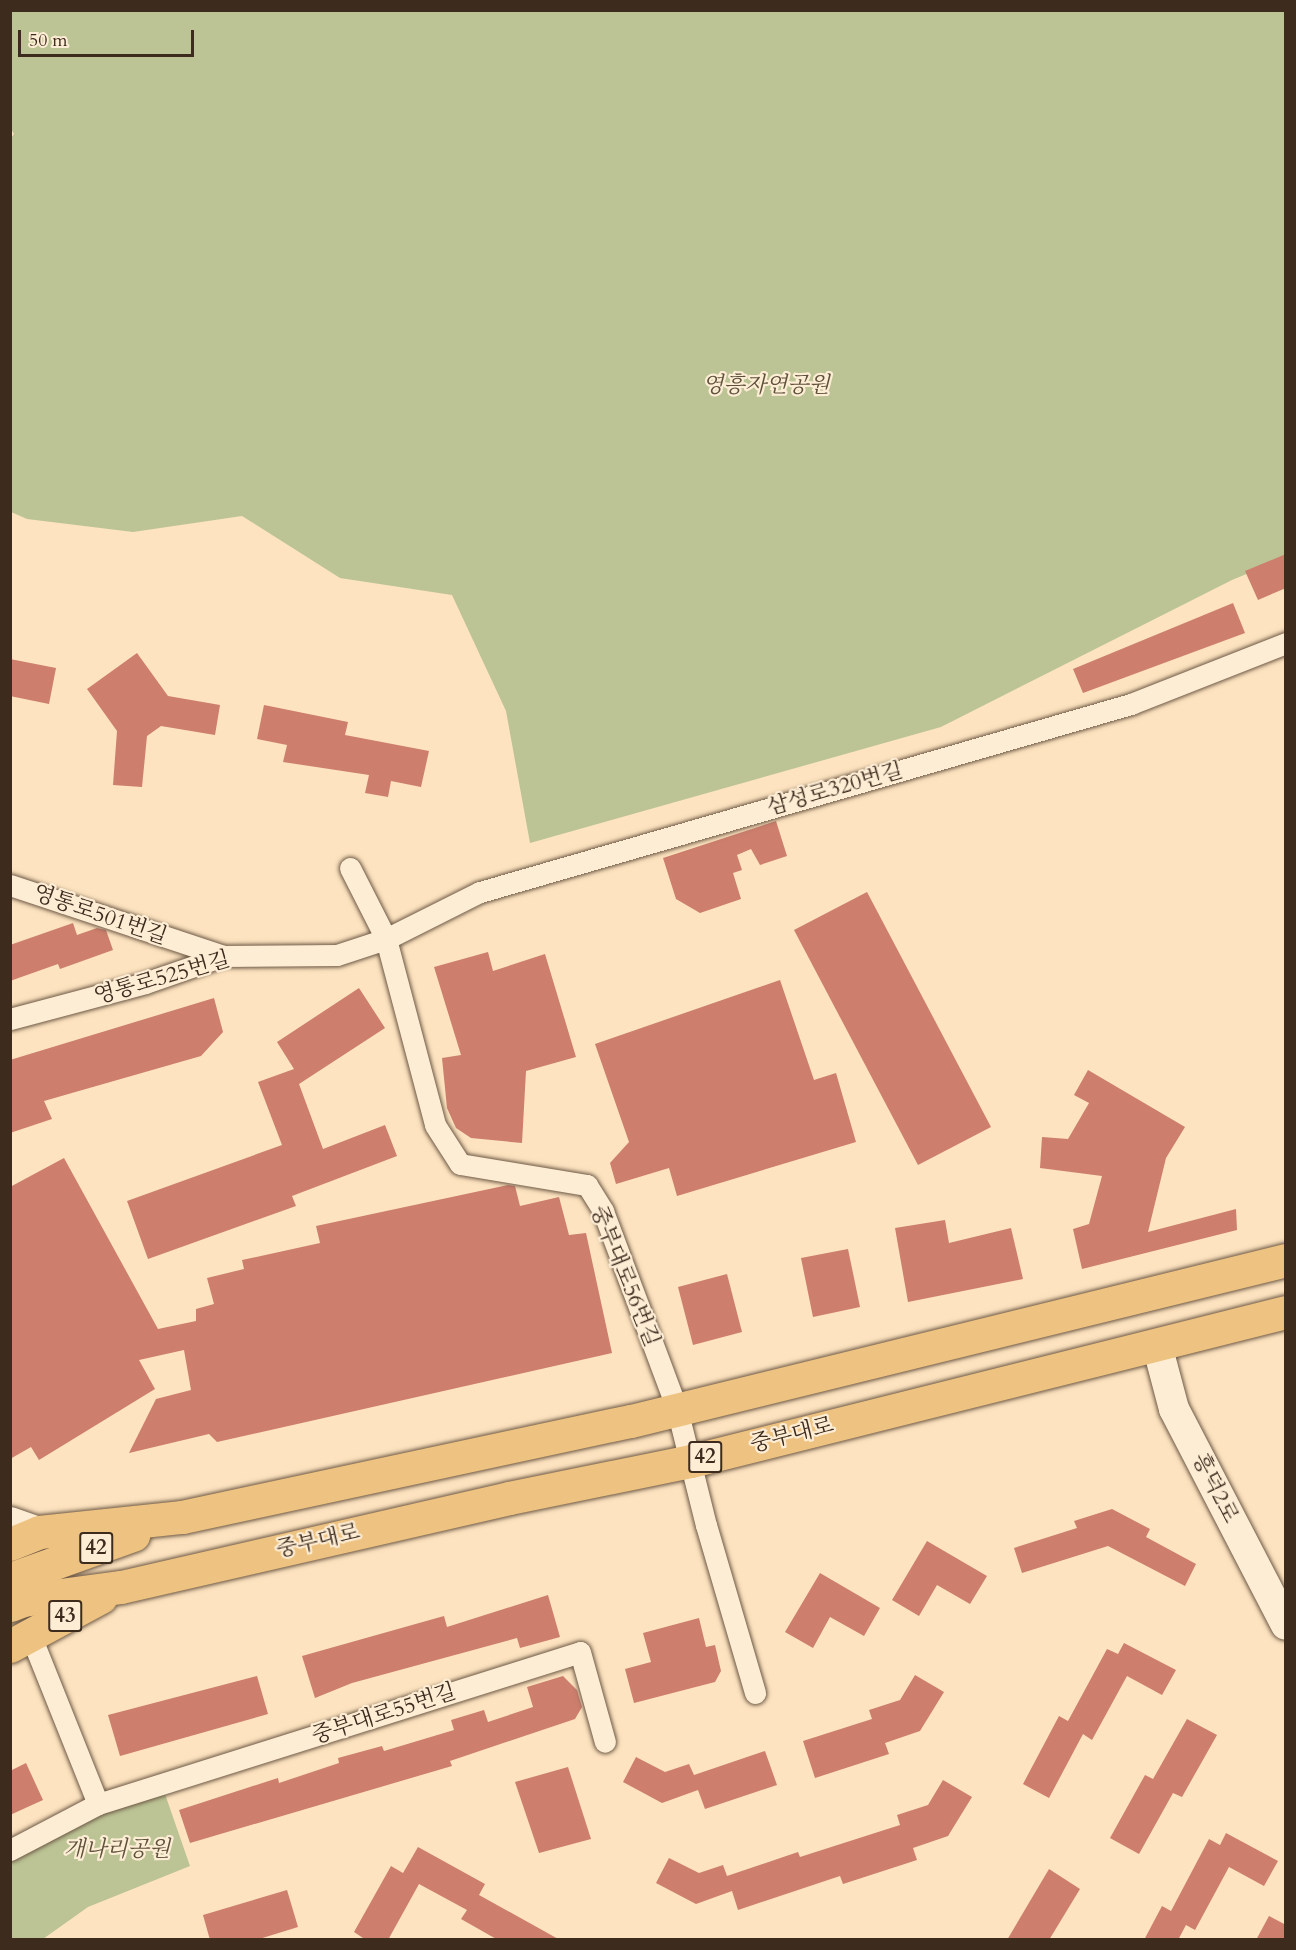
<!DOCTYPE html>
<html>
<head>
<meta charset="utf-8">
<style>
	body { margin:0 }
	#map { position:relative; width:1296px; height:1950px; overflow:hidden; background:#fde3bf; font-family:Cardo,"Noto Serif KR",serif }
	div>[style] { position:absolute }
	.green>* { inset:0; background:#bcc495 }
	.building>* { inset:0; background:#cd7e6d }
	.roads { filter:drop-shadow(0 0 2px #6d5946) drop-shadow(0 0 2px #6d5946) }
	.street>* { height:21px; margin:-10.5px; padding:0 10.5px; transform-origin:10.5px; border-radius:10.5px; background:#feedd5 }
	.secondary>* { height:30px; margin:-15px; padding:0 15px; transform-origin:15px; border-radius:15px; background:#feedd5 }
	.primary>* { height:33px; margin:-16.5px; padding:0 16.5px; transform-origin:16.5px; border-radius:16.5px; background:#eec280 }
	span { translate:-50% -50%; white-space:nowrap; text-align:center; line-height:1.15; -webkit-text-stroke:4.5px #feedd5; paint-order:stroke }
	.shield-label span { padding:2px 4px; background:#feedd5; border:2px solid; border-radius:4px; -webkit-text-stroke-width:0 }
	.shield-label { font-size:21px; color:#3d2b1d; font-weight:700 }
	.park-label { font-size:22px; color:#5d513b; font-style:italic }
	.street-label { font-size:22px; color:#3d2b1d }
	.frame { position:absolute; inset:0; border:12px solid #3d2b1d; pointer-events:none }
	.scale { position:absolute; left:18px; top:30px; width:176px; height:27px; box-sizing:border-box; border:3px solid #3d2b1d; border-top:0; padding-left:8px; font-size:18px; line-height:21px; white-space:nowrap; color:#3d2b1d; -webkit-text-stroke:4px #feedd5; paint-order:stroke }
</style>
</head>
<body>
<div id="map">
	<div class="green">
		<i style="clip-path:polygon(11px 11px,1285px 11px,1285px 558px,1232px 580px,941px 727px,530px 843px,506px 711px,452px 595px,340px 578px,242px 516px,133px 532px,27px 519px,11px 512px,10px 139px,14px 134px,11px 129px)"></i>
		<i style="clip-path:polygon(165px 1794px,190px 1866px,88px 1907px,43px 1939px,11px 1940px,11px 1860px,101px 1811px)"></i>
	</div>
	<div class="building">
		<i style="clip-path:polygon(1286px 554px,1286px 588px,1258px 600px,1245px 571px)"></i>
		<i style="clip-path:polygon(1233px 603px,1245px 633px,1083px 693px,1073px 669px)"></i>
		<i style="clip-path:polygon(137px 653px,168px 696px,220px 705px,215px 735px,161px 726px,147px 736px,142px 787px,113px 785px,117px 731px,87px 689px)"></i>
		<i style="clip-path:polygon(10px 659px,56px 668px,49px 704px,10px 696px)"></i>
		<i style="clip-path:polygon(264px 705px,348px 722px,345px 735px,429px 751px,421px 787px,391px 781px,388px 797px,365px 793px,369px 775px,283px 762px,287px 745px,257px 739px)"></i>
		<i style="clip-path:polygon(776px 821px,787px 856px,760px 865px,751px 849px,737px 855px,742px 870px,733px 873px,741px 899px,700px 913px,676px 899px,663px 858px)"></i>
		<i style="clip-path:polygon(867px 892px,991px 1127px,918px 1165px,794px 930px)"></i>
		<i style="clip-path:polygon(73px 923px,77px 935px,97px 928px,106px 930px,113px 950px,60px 969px,58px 964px,10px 981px,10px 945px)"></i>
		<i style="clip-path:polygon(488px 952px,493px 971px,545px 954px,576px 1057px,526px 1071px,522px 1143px,471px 1138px,456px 1128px,447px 1108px,442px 1058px,461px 1055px,434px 967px)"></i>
		<i style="clip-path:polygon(780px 980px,814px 1080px,836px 1073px,856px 1142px,677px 1196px,669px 1168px,616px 1184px,610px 1163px,629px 1142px,595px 1044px)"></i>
		<i style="clip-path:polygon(359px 988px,385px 1028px,299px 1084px,323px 1149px,385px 1125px,397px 1156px,292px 1196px,296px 1206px,148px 1259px,127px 1201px,282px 1145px,258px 1082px,294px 1069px,277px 1042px)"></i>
		<i style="clip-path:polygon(214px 998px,223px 1032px,201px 1056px,44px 1101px,52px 1119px,10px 1133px,10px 1060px)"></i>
		<i style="clip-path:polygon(1088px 1070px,1185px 1127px,1166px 1158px,1148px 1232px,1236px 1209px,1237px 1230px,1082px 1269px,1073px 1229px,1089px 1224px,1102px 1176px,1040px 1168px,1042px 1137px,1068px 1139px,1089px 1103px,1074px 1095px)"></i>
		<i style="clip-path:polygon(64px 1158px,158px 1329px,196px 1321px,196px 1309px,214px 1304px,207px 1278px,244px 1269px,242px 1260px,320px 1243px,316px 1226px,508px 1185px,515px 1186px,520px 1206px,559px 1197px,569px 1235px,586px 1233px,612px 1353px,217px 1442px,209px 1434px,129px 1453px,156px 1399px,191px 1390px,184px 1350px,139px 1360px,155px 1389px,39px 1460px,31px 1447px,10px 1459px,10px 1187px)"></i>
		<i style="clip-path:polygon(945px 1220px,949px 1243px,1011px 1228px,1023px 1279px,908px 1302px,895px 1228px)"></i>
		<i style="clip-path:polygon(848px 1249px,860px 1307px,813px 1317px,801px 1258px)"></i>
		<i style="clip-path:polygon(727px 1274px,742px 1332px,693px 1345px,678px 1287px)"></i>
		<i style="clip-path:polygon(1112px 1509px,1150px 1529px,1146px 1537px,1196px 1564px,1185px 1586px,1108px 1546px,1022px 1573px,1014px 1548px,1077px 1528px,1074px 1521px)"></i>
		<i style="clip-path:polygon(927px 1541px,987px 1576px,970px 1604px,937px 1585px,919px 1616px,892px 1600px)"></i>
		<i style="clip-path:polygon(820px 1573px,880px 1608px,864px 1636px,830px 1617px,813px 1648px,785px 1632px)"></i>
		<i style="clip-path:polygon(548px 1595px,560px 1637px,520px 1648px,517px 1638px,352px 1683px,315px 1698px,302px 1656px,444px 1616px,447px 1627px)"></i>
		<i style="clip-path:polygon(699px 1618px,706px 1647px,715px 1645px,721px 1671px,715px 1682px,634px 1703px,625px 1669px,651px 1662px,643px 1633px)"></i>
		<i style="clip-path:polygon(1124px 1643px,1176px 1670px,1162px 1695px,1127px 1676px,1092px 1740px,1083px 1734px,1049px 1798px,1023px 1784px,1059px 1716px,1068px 1721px,1107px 1649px,1118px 1654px)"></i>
		<i style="clip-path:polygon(915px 1675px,944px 1692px,920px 1731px,885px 1743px,889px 1754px,815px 1778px,803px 1741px,872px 1719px,869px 1710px,900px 1700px)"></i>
		<i style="clip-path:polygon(257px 1676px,268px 1714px,120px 1756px,108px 1715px)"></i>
		<i style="clip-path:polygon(563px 1676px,577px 1690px,582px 1707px,575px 1719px,450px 1761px,452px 1766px,190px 1843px,179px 1810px,278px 1778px,279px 1783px,339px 1763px,338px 1758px,382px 1746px,384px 1751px,454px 1730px,451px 1720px,484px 1710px,488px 1722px,533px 1707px,527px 1687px)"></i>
		<i style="clip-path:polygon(1187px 1719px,1217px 1735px,1182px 1797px,1173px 1793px,1139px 1854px,1110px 1838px,1145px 1775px,1153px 1779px)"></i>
		<i style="clip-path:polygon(765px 1751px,777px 1785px,705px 1809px,698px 1790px,662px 1803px,623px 1782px,636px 1757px,665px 1772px,689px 1764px,694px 1775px)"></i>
		<i style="clip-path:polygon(26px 1763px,43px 1800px,10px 1815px,10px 1771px)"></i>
		<i style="clip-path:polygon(568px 1767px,591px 1839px,539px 1853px,515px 1782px)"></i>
		<i style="clip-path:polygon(943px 1780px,972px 1797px,948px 1836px,913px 1848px,917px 1860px,843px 1884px,840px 1876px,738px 1910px,732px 1891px,696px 1904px,656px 1883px,669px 1858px,699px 1873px,723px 1865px,727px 1876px,798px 1852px,800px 1857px,900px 1825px,897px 1815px,928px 1805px)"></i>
		<i style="clip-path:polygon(1226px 1833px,1278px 1861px,1264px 1886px,1229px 1867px,1195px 1930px,1186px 1925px,1178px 1940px,1144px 1940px,1162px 1906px,1171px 1911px,1209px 1839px,1220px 1845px)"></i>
		<i style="clip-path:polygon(418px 1847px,485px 1884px,479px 1895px,560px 1940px,498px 1940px,461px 1919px,467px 1910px,419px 1884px,388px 1940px,366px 1940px,354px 1932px,391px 1866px,403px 1873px)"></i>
		<i style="clip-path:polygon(1049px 1869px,1080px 1889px,1049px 1940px,1007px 1940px)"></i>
		<i style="clip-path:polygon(287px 1890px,298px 1927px,256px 1940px,210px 1940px,203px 1915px)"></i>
		<i style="clip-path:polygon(1269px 1916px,1286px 1925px,1286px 1940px,1256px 1940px)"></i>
	</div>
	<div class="roads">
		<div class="street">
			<i style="left:350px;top:868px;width:80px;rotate:63.1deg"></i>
			<i style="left:386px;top:939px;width:192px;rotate:75.2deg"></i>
			<i style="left:435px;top:1125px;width:46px;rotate:57.3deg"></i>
			<i style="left:460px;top:1164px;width:129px;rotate:9.4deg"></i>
			<i style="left:587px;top:1185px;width:31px;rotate:58deg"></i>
			<i style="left:603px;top:1211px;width:211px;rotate:69.5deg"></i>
			<i style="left:677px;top:1409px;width:120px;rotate:76deg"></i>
			<i style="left:706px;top:1525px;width:175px;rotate:73.7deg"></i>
			<i style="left:10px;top:885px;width:225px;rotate:18.4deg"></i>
			<i style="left:10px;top:1019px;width:140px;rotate:-14.9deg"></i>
			<i style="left:145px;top:983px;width:83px;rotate:-19.1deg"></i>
			<i style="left:223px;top:956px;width:114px;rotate:-0.5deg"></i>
			<i style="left:337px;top:955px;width:52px;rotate:-18.1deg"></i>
			<i style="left:386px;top:939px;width:105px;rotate:-26.6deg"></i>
			<i style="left:480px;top:892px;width:678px;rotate:-16.11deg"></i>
			<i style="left:1131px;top:704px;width:167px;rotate:-21.5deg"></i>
			<i style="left:30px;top:1634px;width:183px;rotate:68.2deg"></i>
			<i style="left:10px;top:1850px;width:99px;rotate:-27.6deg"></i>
			<i style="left:98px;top:1804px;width:505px;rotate:-17.5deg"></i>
			<i style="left:580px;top:1652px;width:93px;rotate:74.5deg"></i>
		</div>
		<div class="secondary">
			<i style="left:1157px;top:1345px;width:66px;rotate:75.1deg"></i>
			<i style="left:1174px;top:1409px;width:243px;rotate:62.6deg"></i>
			<i style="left:10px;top:1522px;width:31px;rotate:19deg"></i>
		</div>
		<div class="primary">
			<i style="left:10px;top:1544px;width:31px;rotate:-22deg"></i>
			<i style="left:39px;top:1532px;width:144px;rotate:-6deg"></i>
			<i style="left:182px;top:1517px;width:459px;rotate:-12.1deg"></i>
			<i style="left:631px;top:1421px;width:674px;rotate:-13.81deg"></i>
			<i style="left:10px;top:1579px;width:131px;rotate:-19.7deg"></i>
			<i style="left:10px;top:1605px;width:14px;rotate:-21deg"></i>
			<i style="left:23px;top:1600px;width:99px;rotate:-7.6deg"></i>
			<i style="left:121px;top:1587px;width:398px;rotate:-12.9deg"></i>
			<i style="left:509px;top:1498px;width:186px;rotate:-11.5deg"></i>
			<i style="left:691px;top:1461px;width:613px;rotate:-14.06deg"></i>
			<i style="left:10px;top:1646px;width:103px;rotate:-28.3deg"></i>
		</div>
	</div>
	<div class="shield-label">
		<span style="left:705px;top:1457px">42</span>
		<span style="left:96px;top:1548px">42</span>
		<span style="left:65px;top:1616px">43</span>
	</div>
	<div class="park-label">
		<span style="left:766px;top:386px">영흥자연공원</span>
		<span style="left:117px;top:1850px">개나리공원</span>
	</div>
	<div class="street-label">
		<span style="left:835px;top:789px;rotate:-16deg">삼성로320번길</span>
		<span style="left:100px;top:915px;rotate:19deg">영통로501번길</span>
		<span style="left:162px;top:978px;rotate:-16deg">영통로525번길</span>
		<span style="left:625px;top:1276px;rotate:68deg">중부대로56번길</span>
		<span style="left:792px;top:1435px;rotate:-14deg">중부대로</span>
		<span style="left:1215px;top:1488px;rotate:63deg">흥덕2로</span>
		<span style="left:318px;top:1541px;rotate:-13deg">중부대로</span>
		<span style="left:384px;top:1714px;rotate:-18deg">중부대로55번길</span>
	</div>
	<div class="frame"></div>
	<div class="scale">50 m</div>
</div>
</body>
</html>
